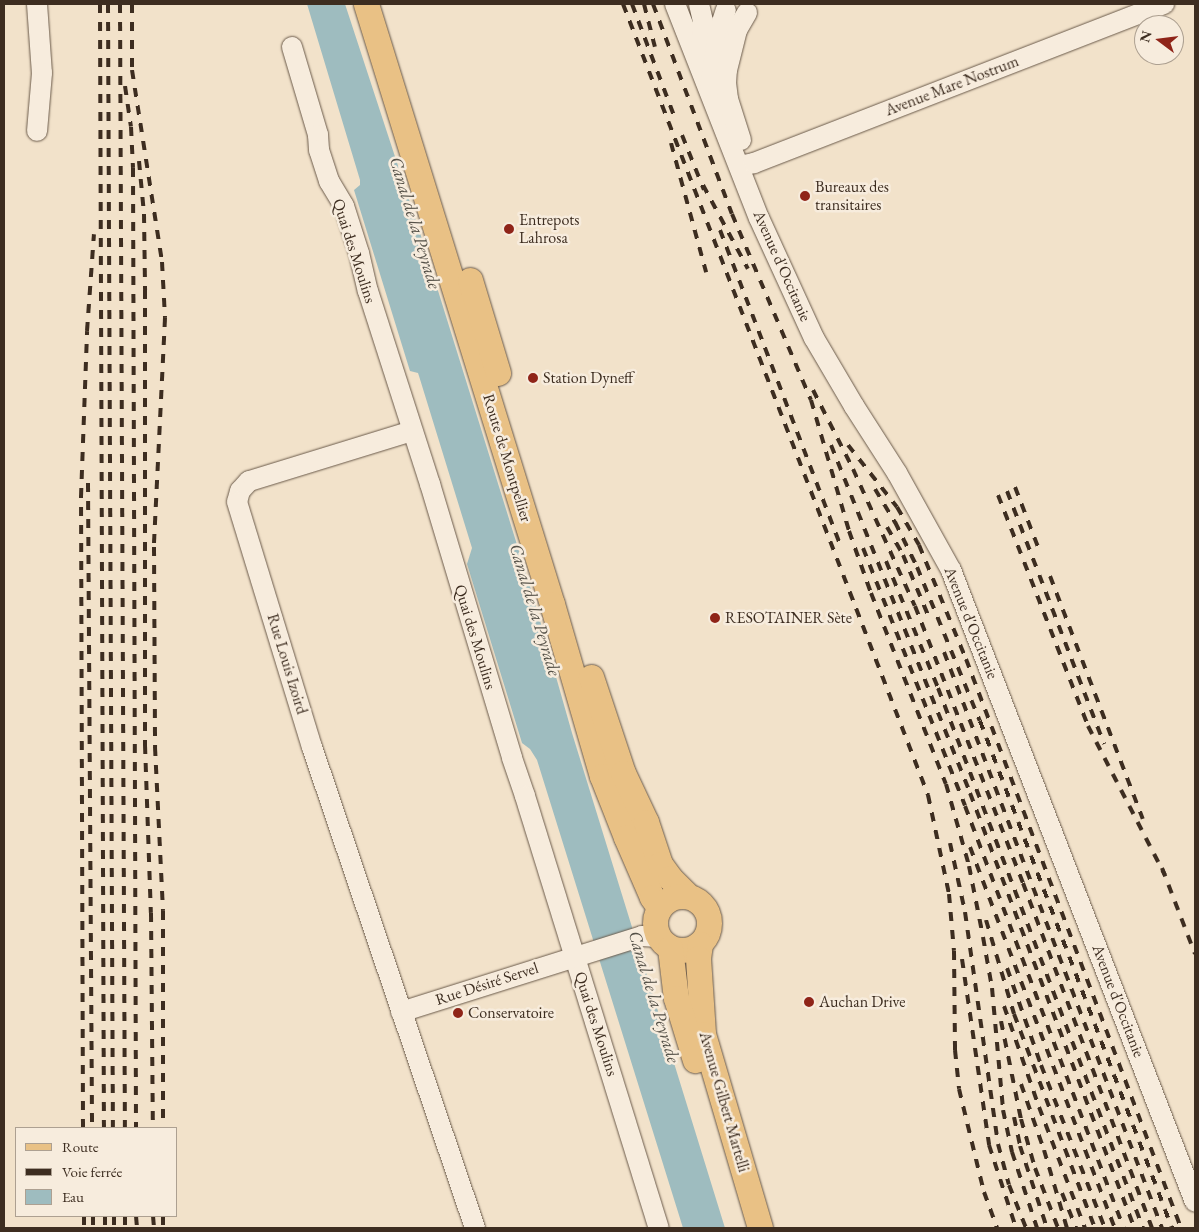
<!DOCTYPE html>
<html>
<head>
<meta charset="utf-8">
<style>
	body { margin:0 }
	#map { position:relative; width:1199px; height:1232px; overflow:hidden; background:#f2e2ca; font-family:"EB Garamond",serif }
	div>[style] { position:absolute }
	.water>* { inset:0; background:#9ebcbf }
	.roads { filter:drop-shadow(0 0 1px #6a5a4a) drop-shadow(0 0 1px #6a5a4a) }
	.minor>* { height:20px; margin:-10px; padding:0 10px; transform-origin:10px; border-radius:10px; background:#f7ecdd }
	.major>* { height:25px; margin:-12.5px; padding:0 12.5px; transform-origin:12.5px; border-radius:12.5px; background:#e9c185 }
	.major>.ring { margin:-12.5px; padding:0; box-sizing:content-box; background:none; border:25px solid #e9c185; border-radius:50% }
	.rail>* { height:4px; margin-top:-2px; transform-origin:0; background:repeating-linear-gradient(90deg,#3d2d20 0 9px,transparent 0 18px) }
	.dots>* { width:14px; height:14px; translate:-50% -50%; box-sizing:border-box; border:2px solid #f7ecdd; border-radius:50% }
	span { translate:-50% -50%; white-space:nowrap; text-align:center; line-height:1.15; -webkit-text-stroke:5px #f7ecdd; paint-order:stroke }
	.street-label { font-size:16px; color:#3d2d20 }
	.poi-label { font-size:16px; color:#3d2d20 }
	.left { translate:0 -50%; text-align:left }
	.water-label { font-size:18px; color:#555148; font-style:italic }
	.frame { position:absolute; inset:0; border:5px solid #3d2d20; pointer-events:none }
	.legend { position:absolute; left:15px; top:1127px; width:162px; height:90px; box-sizing:border-box; background:#f7ecdd; border:1px solid #ada091; margin:0; padding:6px 9px; list-style:none; font-size:15px; color:#3d2d20 }
	.legend li { display:flex; align-items:center; gap:10px; height:25px }
	.legend b { width:25px; border:1px solid #ada091 }
	.north { position:absolute; left:1134px; top:15px; width:50px; height:50px; box-sizing:border-box; background:#f7ecdd; border:1px solid #ada091; border-radius:50%; rotate:285deg; font-size:14px; font-weight:700; line-height:20px; text-align:center; color:#3d2d20 }
	.north::after { content:''; display:block; margin:auto; width:18px; height:22px; background:#8f2418; clip-path:polygon(50% 0,100% 100%,50% 72%,0 100%) }
</style>
</head>
<body>
<div id="map">
	<div class="water">
		<i style="clip-path:polygon(307px 4px,345px 4px,421px 236px,533px 596px,572px 733px,725px 1228px,683px 1228px,537px 760px,530px 749px,522px 743px,467px 564px,472px 548px,419px 376px,418px 373px,410px 371px,354px 190px,360px 185px,360px 180px)"></i>
	</div>
	<div class="roads">
		<div class="minor">
			<i style="left:37px;top:4px;width:69px;rotate:85.9deg"></i>
			<i style="left:42px;top:73px;width:58px;rotate:94.9deg"></i>
			<i style="left:675px;top:4px;width:230px;rotate:68.6deg"></i>
			<i style="left:759px;top:218px;width:132px;rotate:65.4deg"></i>
			<i style="left:814px;top:338px;width:79px;rotate:59.5deg"></i>
			<i style="left:854px;top:406px;width:80px;rotate:57.3deg"></i>
			<i style="left:897px;top:473px;width:111px;rotate:60.9deg"></i>
			<i style="left:951px;top:570px;width:677px;rotate:68.89deg"></i>
			<i style="left:699px;top:4px;width:17px;rotate:77deg"></i>
			<i style="left:703px;top:21px;width:40px;rotate:92.9deg"></i>
			<i style="left:292px;top:47px;width:92px;rotate:73.5deg"></i>
			<i style="left:318px;top:135px;width:15px;rotate:86deg"></i>
			<i style="left:319px;top:150px;width:33px;rotate:72deg"></i>
			<i style="left:329px;top:181px;width:29px;rotate:59deg"></i>
			<i style="left:344px;top:206px;width:49px;rotate:72.3deg"></i>
			<i style="left:359px;top:253px;width:39px;rotate:77deg"></i>
			<i style="left:368px;top:291px;width:203px;rotate:72.2deg"></i>
			<i style="left:430px;top:484px;width:286px;rotate:73.3deg"></i>
			<i style="left:512px;top:758px;width:40px;rotate:71.1deg"></i>
			<i style="left:525px;top:796px;width:452px;rotate:72.8deg"></i>
			<i style="left:710px;top:86px;width:53px;rotate:-81.3deg"></i>
			<i style="left:718px;top:34px;width:25px;rotate:-72deg"></i>
			<i style="left:741px;top:140px;width:43px;rotate:-107.6deg"></i>
			<i style="left:728px;top:99px;width:16px;rotate:-97deg"></i>
			<i style="left:726px;top:83px;width:13px;rotate:-86deg"></i>
			<i style="left:727px;top:70px;width:41px;rotate:-76deg"></i>
			<i style="left:737px;top:30px;width:20px;rotate:-60deg"></i>
			<i style="left:739px;top:166px;width:15px;rotate:-11deg"></i>
			<i style="left:754px;top:163px;width:440px;rotate:-21.2deg"></i>
			<i style="left:412px;top:431px;width:170px;rotate:162.9deg"></i>
			<i style="left:249px;top:481px;width:13px;rotate:132deg"></i>
			<i style="left:240px;top:491px;width:11px;rotate:105deg"></i>
			<i style="left:237px;top:502px;width:256px;rotate:73deg"></i>
			<i style="left:312px;top:747px;width:508px;rotate:71.28deg"></i>
			<i style="left:401px;top:1012px;width:253px;rotate:-17.5deg"></i>
			<i style="left:642px;top:936px;width:16px;rotate:4deg"></i>
		</div>
		<div class="major">
			<i style="left:366px;top:4px;width:628px;rotate:72.78deg"></i>
			<i style="left:552px;top:604px;width:179px;rotate:73.8deg"></i>
			<i style="left:602px;top:776px;width:66px;rotate:68.5deg"></i>
			<i style="left:626px;top:837px;width:65px;rotate:66.6deg"></i>
			<i style="left:652px;top:897px;width:12px;rotate:55deg"></i>
			<i style="left:470px;top:280px;width:97px;rotate:73.2deg"></i>
			<i style="left:591px;top:677px;width:101px;rotate:71.6deg"></i>
			<i style="left:623px;top:773px;width:54px;rotate:64.9deg"></i>
			<i style="left:646px;top:822px;width:44px;rotate:71.6deg"></i>
			<i style="left:660px;top:864px;width:17px;rotate:54deg"></i>
			<i style="left:670px;top:878px;width:25px;rotate:45deg"></i>
			<i class="ring" style="left:655px;top:896px;width:29px;height:29px"></i>
			<i style="left:700px;top:944px;width:14px;rotate:98deg"></i>
			<i style="left:698px;top:958px;width:76px;rotate:86.2deg"></i>
			<i style="left:703px;top:1034px;width:202px;rotate:73.6deg"></i>
			<i style="left:670px;top:948px;width:50px;rotate:83.2deg"></i>
			<i style="left:676px;top:998px;width:65px;rotate:73deg"></i>
		</div>
	</div>
	<div class="rail">
		<i style="left:100px;top:4px;width:1124px;rotate:89.8deg"></i>
		<i style="left:108px;top:4px;width:1124px;rotate:89.75deg"></i>
		<i style="left:120px;top:4px;width:1124px;rotate:89.75deg"></i>
		<i style="left:132px;top:4px;width:66px;rotate:90deg"></i>
		<i style="left:132px;top:70px;width:194px;rotate:81.1deg"></i>
		<i style="left:162px;top:262px;width:56px;rotate:86.9deg"></i>
		<i style="left:165px;top:318px;width:229px;rotate:92.8deg"></i>
		<i style="left:154px;top:547px;width:200px;rotate:89.7deg"></i>
		<i style="left:155px;top:747px;width:164px;rotate:87.2deg"></i>
		<i style="left:163px;top:911px;width:217px;rotate:90deg"></i>
		<i style="left:623px;top:4px;width:848px;rotate:68.91deg"></i>
		<i style="left:928px;top:795px;width:101px;rotate:78deg"></i>
		<i style="left:949px;top:894px;width:57px;rotate:85deg"></i>
		<i style="left:954px;top:951px;width:99px;rotate:89.4deg"></i>
		<i style="left:955px;top:1050px;width:39px;rotate:84deg"></i>
		<i style="left:959px;top:1089px;width:106px;rotate:76.4deg"></i>
		<i style="left:984px;top:1192px;width:38px;rotate:70deg"></i>
		<i style="left:632px;top:4px;width:120px;rotate:69.4deg"></i>
		<i style="left:644px;top:4px;width:44px;rotate:75.7deg"></i>
		<i style="left:653px;top:4px;width:224px;rotate:69.4deg"></i>
		<i style="left:732px;top:214px;width:202px;rotate:67deg"></i>
		<i style="left:811px;top:400px;width:136px;rotate:73.8deg"></i>
		<i style="left:849px;top:531px;width:66px;rotate:70.5deg"></i>
		<i style="left:871px;top:593px;width:205px;rotate:68.6deg"></i>
		<i style="left:946px;top:784px;width:85px;rotate:74.3deg"></i>
		<i style="left:969px;top:866px;width:72px;rotate:78.8deg"></i>
		<i style="left:983px;top:937px;width:52px;rotate:80deg"></i>
		<i style="left:992px;top:988px;width:122px;rotate:84.8deg"></i>
		<i style="left:1003px;top:1110px;width:43px;rotate:77.9deg"></i>
		<i style="left:1012px;top:1152px;width:80px;rotate:71.8deg"></i>
		<i style="left:125px;top:86px;width:41px;rotate:81.7deg"></i>
		<i style="left:131px;top:127px;width:41px;rotate:87.2deg"></i>
		<i style="left:133px;top:168px;width:960px;rotate:89.82deg"></i>
		<i style="left:682px;top:135px;width:59px;rotate:68.2deg"></i>
		<i style="left:671px;top:143px;width:134px;rotate:74.8deg"></i>
		<i style="left:139px;top:161px;width:53px;rotate:84.6deg"></i>
		<i style="left:144px;top:214px;width:76px;rotate:89.2deg"></i>
		<i style="left:145px;top:290px;width:455px;rotate:90deg"></i>
		<i style="left:145px;top:745px;width:168px;rotate:88deg"></i>
		<i style="left:151px;top:913px;width:215px;rotate:89.5deg"></i>
		<i style="left:703px;top:185px;width:95px;rotate:61.8deg"></i>
		<i style="left:720px;top:230px;width:339px;rotate:69.1deg"></i>
		<i style="left:813px;top:390px;width:89px;rotate:63.1deg"></i>
		<i style="left:853px;top:469px;width:150px;rotate:65.7deg"></i>
		<i style="left:915px;top:606px;width:297px;rotate:68.7deg"></i>
		<i style="left:1023px;top:883px;width:368px;rotate:69.5deg"></i>
		<i style="left:831px;top:445px;width:375px;rotate:68.2deg"></i>
		<i style="left:970px;top:793px;width:465px;rotate:69.3deg"></i>
		<i style="left:848px;top:445px;width:79px;rotate:51.7deg"></i>
		<i style="left:897px;top:507px;width:44px;rotate:59.9deg"></i>
		<i style="left:919px;top:545px;width:123px;rotate:67.6deg"></i>
		<i style="left:966px;top:659px;width:608px;rotate:69.3deg"></i>
		<i style="left:88px;top:483px;width:645px;rotate:89.64deg"></i>
		<i style="left:1015px;top:487px;width:70px;rotate:69deg"></i>
		<i style="left:875px;top:489px;width:39px;rotate:59deg"></i>
		<i style="left:895px;top:522px;width:50px;rotate:63.9deg"></i>
		<i style="left:917px;top:567px;width:166px;rotate:67.8deg"></i>
		<i style="left:980px;top:721px;width:542px;rotate:69.26deg"></i>
		<i style="left:1007px;top:491px;width:271px;rotate:69deg"></i>
		<i style="left:998px;top:495px;width:248px;rotate:68.7deg"></i>
		<i style="left:1088px;top:726px;width:168px;rotate:62.7deg"></i>
		<i style="left:887px;top:527px;width:32px;rotate:60deg"></i>
		<i style="left:903px;top:555px;width:70px;rotate:67.4deg"></i>
		<i style="left:863px;top:548px;width:277px;rotate:68.4deg"></i>
		<i style="left:965px;top:806px;width:451px;rotate:69.4deg"></i>
		<i style="left:886px;top:561px;width:137px;rotate:67.7deg"></i>
		<i style="left:938px;top:688px;width:578px;rotate:69.21deg"></i>
		<i style="left:1050px;top:576px;width:260px;rotate:69.1deg"></i>
		<i style="left:944px;top:652px;width:616px;rotate:69.27deg"></i>
		<i style="left:950px;top:843px;width:71px;rotate:77.7deg"></i>
		<i style="left:965px;top:912px;width:234px;rotate:81.9deg"></i>
		<i style="left:998px;top:1144px;width:42px;rotate:75deg"></i>
		<i style="left:1009px;top:1185px;width:46px;rotate:68.4deg"></i>
		<i style="left:970px;top:847px;width:408px;rotate:69.2deg"></i>
		<i style="left:1162px;top:868px;width:92px;rotate:69deg"></i>
		<i style="left:986px;top:920px;width:98px;rotate:73.4deg"></i>
		<i style="left:1014px;top:1014px;width:229px;rotate:69.3deg"></i>
		<i style="left:962px;top:959px;width:188px;rotate:81.7deg"></i>
		<i style="left:989px;top:1145px;width:87px;rotate:72deg"></i>
		<i style="left:1007px;top:968px;width:103px;rotate:70.7deg"></i>
		<i style="left:1041px;top:1065px;width:175px;rotate:68.6deg"></i>
		<i style="left:1004px;top:1006px;width:107px;rotate:70.9deg"></i>
		<i style="left:1039px;top:1107px;width:129px;rotate:69.2deg"></i>
		<i style="left:1001px;top:1021px;width:100px;rotate:78.5deg"></i>
		<i style="left:1021px;top:1119px;width:51px;rotate:74.1deg"></i>
		<i style="left:1035px;top:1168px;width:64px;rotate:69deg"></i>
		<i style="left:1021px;top:1084px;width:70px;rotate:70.8deg"></i>
		<i style="left:1044px;top:1150px;width:81px;rotate:73.6deg"></i>
		<i style="left:1014px;top:1117px;width:30px;rotate:78deg"></i>
		<i style="left:1020px;top:1146px;width:86px;rotate:71.8deg"></i>
		<i style="left:83px;top:1128px;width:631px;rotate:-90.18deg"></i>
		<i style="left:81px;top:497px;width:166px;rotate:-87.9deg"></i>
		<i style="left:87px;top:331px;width:97px;rotate:-85.9deg"></i>
		<i style="left:1062px;top:1193px;width:38px;rotate:68deg"></i>
		<i style="left:84px;top:1216px;width:12px;rotate:90deg"></i>
		<i style="left:93px;top:1216px;width:12px;rotate:90deg"></i>
		<i style="left:105px;top:1216px;width:12px;rotate:90deg"></i>
		<i style="left:114px;top:1216px;width:12px;rotate:90deg"></i>
		<i style="left:125px;top:1216px;width:12px;rotate:90deg"></i>
		<i style="left:136px;top:1216px;width:12px;rotate:85deg"></i>
		<i style="left:153px;top:1216px;width:12px;rotate:85deg"></i>
		<i style="left:163px;top:1216px;width:12px;rotate:90deg"></i>
	</div>
	<div class="dots">
		<i style="left:805px;top:196px;background:#8f2418"></i>
		<i style="left:509px;top:229px;background:#8f2418"></i>
		<i style="left:533px;top:378px;background:#8f2418"></i>
		<i style="left:715px;top:618px;background:#8f2418"></i>
		<i style="left:809px;top:1002px;background:#8f2418"></i>
		<i style="left:458px;top:1013px;background:#8f2418"></i>
	</div>
	<div class="street-label">
		<span style="left:952px;top:86px;rotate:-21deg">Avenue Mare Nostrum</span>
		<span style="left:354px;top:251px;rotate:72deg">Quai des Moulins</span>
		<span style="left:782px;top:266px;rotate:66deg">Avenue d'Occitanie</span>
		<span style="left:507px;top:458px;rotate:73deg">Route de Montpellier</span>
		<span style="left:971px;top:623px;rotate:68deg">Avenue d'Occitanie</span>
		<span style="left:475px;top:637px;rotate:73deg">Quai des Moulins</span>
		<span style="left:287px;top:664px;rotate:73deg">Rue Louis Izoird</span>
		<span style="left:487px;top:984px;rotate:-18deg">Rue Désiré Servel</span>
		<span style="left:1118px;top:1001px;rotate:69deg">Avenue d'Occitanie</span>
		<span style="left:596px;top:1024px;rotate:72deg">Quai des Moulins</span>
		<span style="left:724px;top:1102px;rotate:74deg">Avenue Gilbert Martelli</span>
	</div>
	<div class="poi-label">
		<span class="left" style="left:815px;top:196px">Bureaux des<br>transitaires</span>
		<span class="left" style="left:519px;top:229px">Entrepots<br>Lahrosa</span>
		<span class="left" style="left:543px;top:378px">Station Dyneff</span>
		<span class="left" style="left:725px;top:618px">RESOTAINER Sète</span>
		<span class="left" style="left:819px;top:1002px">Auchan Drive</span>
		<span class="left" style="left:468px;top:1013px">Conservatoire</span>
	</div>
	<div class="water-label">
		<span style="left:415px;top:223px;rotate:73deg">Canal de la Peyrade</span>
		<span style="left:535px;top:610px;rotate:73deg">Canal de la Peyrade</span>
		<span style="left:654px;top:997px;rotate:73deg">Canal de la Peyrade</span>
	</div>
	<div class="frame"></div>
	<ul class="legend">
	<li><b style="height:6px;background:#e9c185"></b>Route</li>
	<li><b style="height:6px;background:#3d2d20"></b>Voie ferrée</li>
	<li><b style="height:14px;background:#9ebcbf"></b>Eau</li>
	</ul>
	<div class="north">N</div>
</div>
</body>
</html>
